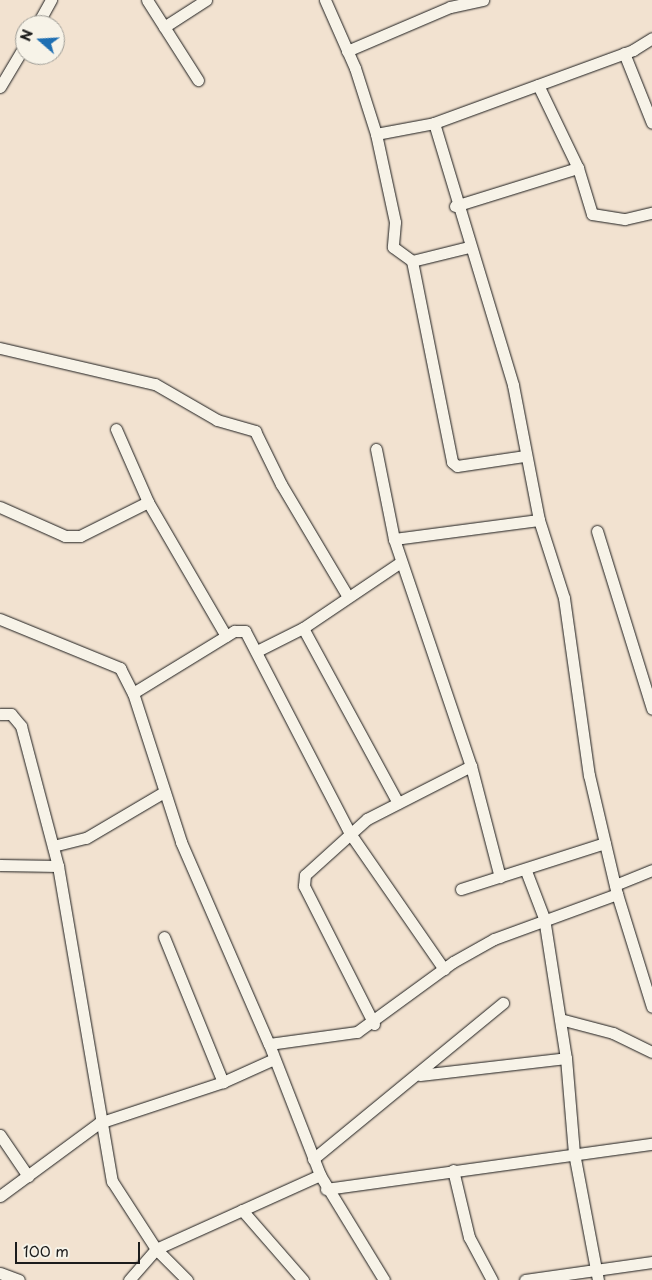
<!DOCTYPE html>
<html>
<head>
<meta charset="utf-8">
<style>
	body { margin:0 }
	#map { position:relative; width:652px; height:1280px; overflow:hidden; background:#f2e2d0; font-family:"Playpen Sans",sans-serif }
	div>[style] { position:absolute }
	.roads { filter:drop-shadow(0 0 1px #1c1c1c) drop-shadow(0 0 1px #1c1c1c) }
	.minor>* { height:11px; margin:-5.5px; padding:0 5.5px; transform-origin:5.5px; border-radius:5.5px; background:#f7f3e8 }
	span { translate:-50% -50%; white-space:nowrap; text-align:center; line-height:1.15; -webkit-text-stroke:5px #f7f3e8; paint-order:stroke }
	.north { position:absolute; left:15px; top:15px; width:50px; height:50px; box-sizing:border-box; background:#f7f3e8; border:1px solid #9f9d96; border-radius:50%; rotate:289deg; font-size:14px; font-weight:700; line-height:20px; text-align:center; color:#1c1c1c }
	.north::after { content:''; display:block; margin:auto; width:18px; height:22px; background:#1f6fb2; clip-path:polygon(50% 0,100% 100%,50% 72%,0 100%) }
	.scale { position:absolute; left:15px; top:1242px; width:125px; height:22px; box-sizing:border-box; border:2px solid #1c1c1c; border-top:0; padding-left:6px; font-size:15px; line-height:18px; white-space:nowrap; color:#1c1c1c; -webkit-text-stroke:4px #f7f3e8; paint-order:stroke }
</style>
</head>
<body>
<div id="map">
	<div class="roads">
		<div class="minor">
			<i style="left:147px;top:0;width:95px;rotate:57.5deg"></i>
			<i style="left:325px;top:0;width:74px;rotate:66.2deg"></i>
			<i style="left:355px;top:68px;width:69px;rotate:72.3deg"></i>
			<i style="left:376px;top:134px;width:90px;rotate:77.8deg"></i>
			<i style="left:395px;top:222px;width:25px;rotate:95deg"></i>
			<i style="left:393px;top:247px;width:24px;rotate:36deg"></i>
			<i style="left:412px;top:261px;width:205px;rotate:78.7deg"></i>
			<i style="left:452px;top:462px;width:6px;rotate:39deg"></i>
			<i style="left:457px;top:466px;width:69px;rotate:-8.4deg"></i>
			<i style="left:37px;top:25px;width:29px;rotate:-61deg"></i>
			<i style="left:164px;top:27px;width:50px;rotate:-32.7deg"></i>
			<i style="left:347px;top:51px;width:112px;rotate:-23.1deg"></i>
			<i style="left:450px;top:7px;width:34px;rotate:-12deg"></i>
			<i style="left:624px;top:53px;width:75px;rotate:68.2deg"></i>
			<i style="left:538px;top:85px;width:92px;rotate:64.3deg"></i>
			<i style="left:578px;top:168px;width:48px;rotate:73.1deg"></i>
			<i style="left:592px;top:214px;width:33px;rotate:9deg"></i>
			<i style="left:625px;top:219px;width:28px;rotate:-13deg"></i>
			<i style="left:0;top:87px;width:49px;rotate:-59.2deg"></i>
			<i style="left:434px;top:123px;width:274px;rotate:73.2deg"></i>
			<i style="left:513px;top:385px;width:137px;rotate:79.1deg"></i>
			<i style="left:539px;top:520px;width:82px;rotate:72.2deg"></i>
			<i style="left:564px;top:598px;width:179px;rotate:82deg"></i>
			<i style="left:589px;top:775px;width:122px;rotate:76.8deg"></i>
			<i style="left:617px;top:894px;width:118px;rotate:72.8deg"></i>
			<i style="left:376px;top:134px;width:59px;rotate:-10.7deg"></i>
			<i style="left:434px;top:123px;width:212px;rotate:-20.1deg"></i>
			<i style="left:633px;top:50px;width:22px;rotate:-32deg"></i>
			<i style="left:455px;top:206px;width:129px;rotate:-17.2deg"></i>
			<i style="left:412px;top:261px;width:59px;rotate:-13.8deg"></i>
			<i style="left:0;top:348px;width:159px;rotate:13.1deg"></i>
			<i style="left:155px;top:384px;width:72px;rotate:30.1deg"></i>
			<i style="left:217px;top:420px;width:40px;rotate:16deg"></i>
			<i style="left:255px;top:431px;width:59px;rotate:63.9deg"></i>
			<i style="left:281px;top:484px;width:129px;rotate:59.3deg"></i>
			<i style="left:116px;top:429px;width:80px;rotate:66.3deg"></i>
			<i style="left:148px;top:502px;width:155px;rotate:59.8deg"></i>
			<i style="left:376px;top:449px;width:92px;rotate:78.7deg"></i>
			<i style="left:394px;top:539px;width:240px;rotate:71.3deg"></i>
			<i style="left:471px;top:766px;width:115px;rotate:75.4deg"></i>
			<i style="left:0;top:507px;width:71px;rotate:24deg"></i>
			<i style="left:65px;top:536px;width:15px"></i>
			<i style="left:80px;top:536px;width:76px;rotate:-26.6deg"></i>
			<i style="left:597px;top:531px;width:186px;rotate:72.8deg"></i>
			<i style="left:394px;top:539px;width:146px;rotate:-7.5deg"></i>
			<i style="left:0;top:619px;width:130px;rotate:22.2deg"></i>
			<i style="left:120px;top:668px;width:28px;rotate:63deg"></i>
			<i style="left:133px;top:693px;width:157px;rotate:72.1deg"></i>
			<i style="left:181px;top:842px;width:220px;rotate:66.5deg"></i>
			<i style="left:269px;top:1044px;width:141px;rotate:68.7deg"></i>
			<i style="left:320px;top:1175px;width:123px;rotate:58.6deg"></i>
			<i style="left:303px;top:628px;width:199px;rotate:61.5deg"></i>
			<i style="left:257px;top:651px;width:51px;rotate:-26.6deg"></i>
			<i style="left:303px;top:628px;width:118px;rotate:-34deg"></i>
			<i style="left:133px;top:693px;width:119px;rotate:-31.5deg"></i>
			<i style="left:234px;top:631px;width:11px"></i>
			<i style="left:245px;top:631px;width:226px;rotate:62.6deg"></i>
			<i style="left:349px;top:832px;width:167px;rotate:55.3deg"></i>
			<i style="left:0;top:714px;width:11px"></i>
			<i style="left:11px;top:714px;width:16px;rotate:50deg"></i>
			<i style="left:21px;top:726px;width:145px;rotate:75.2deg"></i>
			<i style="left:58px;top:866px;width:320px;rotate:80.3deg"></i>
			<i style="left:112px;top:1181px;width:81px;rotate:57.1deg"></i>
			<i style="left:156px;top:1249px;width:44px;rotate:45deg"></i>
			<i style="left:53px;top:846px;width:34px;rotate:-14deg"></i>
			<i style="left:86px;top:838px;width:91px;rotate:-30.5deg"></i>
			<i style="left:0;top:865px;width:58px;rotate:1deg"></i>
			<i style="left:526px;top:871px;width:50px;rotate:69deg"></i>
			<i style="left:544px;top:918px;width:142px;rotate:81.1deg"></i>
			<i style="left:566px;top:1058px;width:95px;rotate:85.2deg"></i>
			<i style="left:574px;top:1153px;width:129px;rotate:79.3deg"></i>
			<i style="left:615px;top:885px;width:40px;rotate:-22deg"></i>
			<i style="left:461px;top:889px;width:151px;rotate:-17.7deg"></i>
			<i style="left:164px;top:937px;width:157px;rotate:67.9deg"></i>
			<i style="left:560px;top:1019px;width:55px;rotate:14.8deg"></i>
			<i style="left:613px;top:1033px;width:43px;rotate:26deg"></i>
			<i style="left:374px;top:1024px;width:155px;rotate:-116.9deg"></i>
			<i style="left:304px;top:886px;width:11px;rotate:-85deg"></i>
			<i style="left:305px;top:875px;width:84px;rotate:-42.1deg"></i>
			<i style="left:367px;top:819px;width:117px;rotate:-27deg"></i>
			<i style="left:269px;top:1044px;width:89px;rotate:-7.8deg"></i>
			<i style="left:357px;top:1032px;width:119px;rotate:-36.1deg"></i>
			<i style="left:453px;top:962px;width:47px;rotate:-29.3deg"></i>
			<i style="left:494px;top:939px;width:131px;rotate:-20.1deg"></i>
			<i style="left:420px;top:1075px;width:147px;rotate:-6.6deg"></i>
			<i style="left:0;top:1135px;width:50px;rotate:55.7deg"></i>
			<i style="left:313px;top:1159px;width:246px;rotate:-39.4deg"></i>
			<i style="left:453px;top:1170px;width:69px;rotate:76.6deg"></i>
			<i style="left:469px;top:1237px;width:49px;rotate:61.9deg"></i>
			<i style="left:326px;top:1189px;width:329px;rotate:-7.9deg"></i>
			<i style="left:0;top:1196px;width:123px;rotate:-36.4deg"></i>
			<i style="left:99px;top:1123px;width:131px;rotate:-18.3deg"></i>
			<i style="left:223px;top:1082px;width:56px;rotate:-24.3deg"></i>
			<i style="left:242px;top:1210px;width:93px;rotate:48.9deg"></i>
			<i style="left:0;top:1273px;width:20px;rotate:20deg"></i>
			<i style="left:129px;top:1280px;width:41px;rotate:-48.9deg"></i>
			<i style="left:156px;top:1249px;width:180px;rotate:-24.3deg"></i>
			<i style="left:525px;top:1280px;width:128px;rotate:-8.1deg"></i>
		</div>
	</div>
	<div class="north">N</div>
	<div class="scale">100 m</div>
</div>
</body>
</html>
